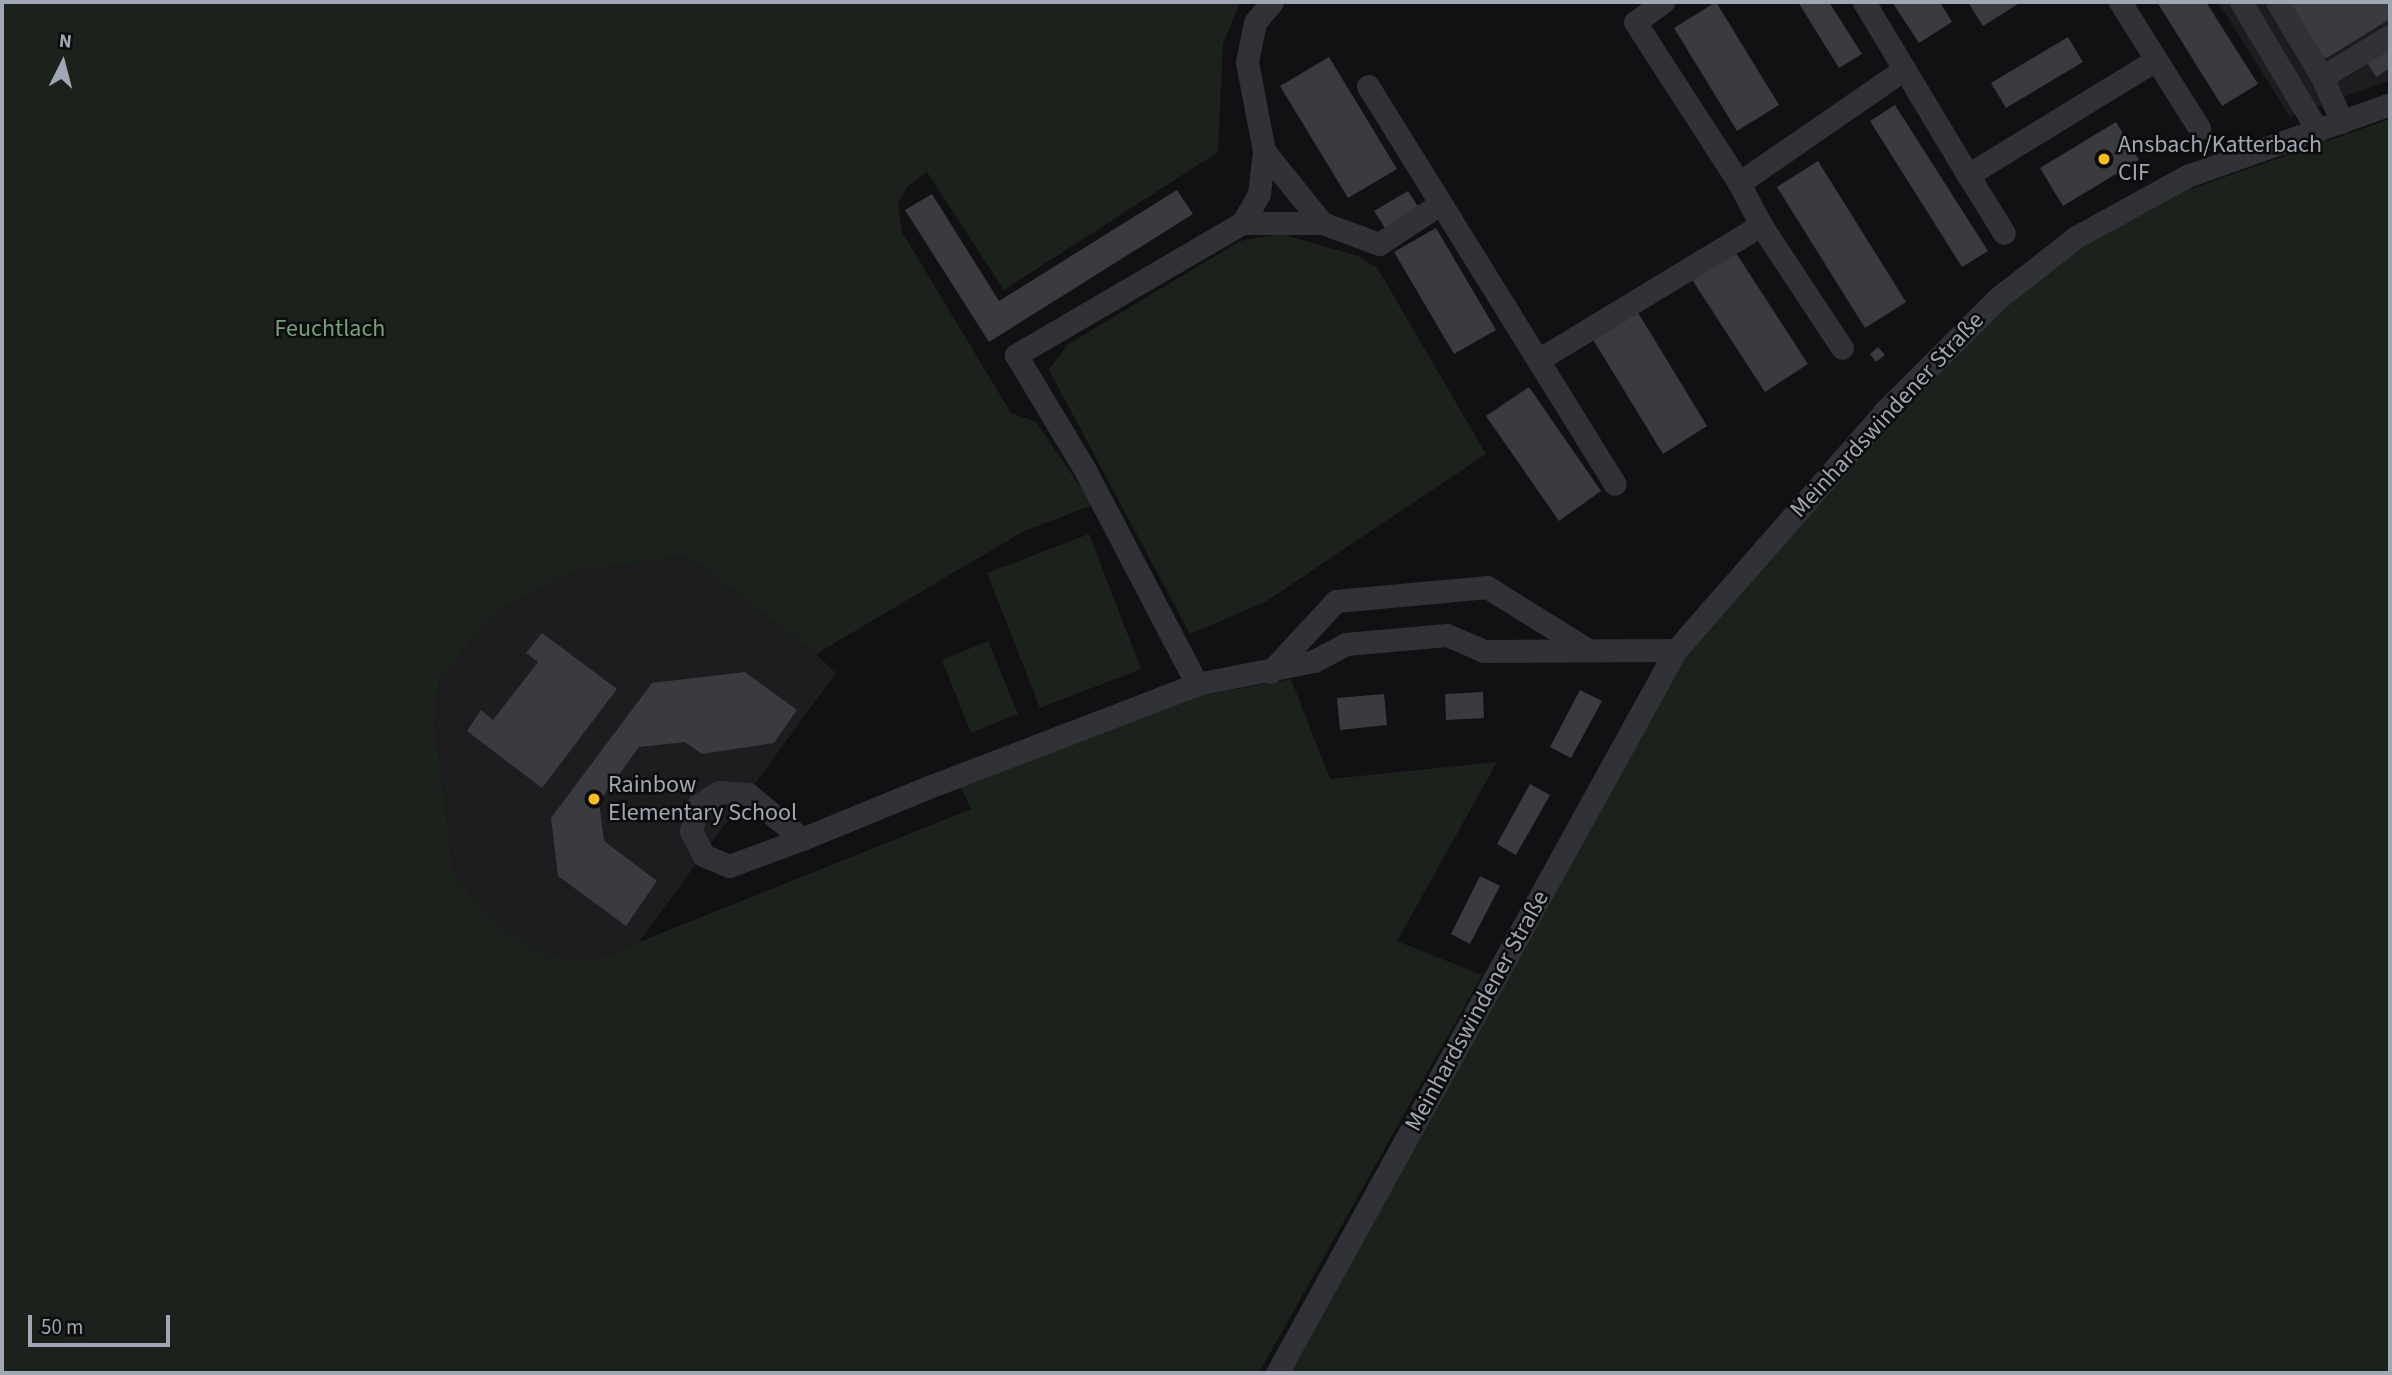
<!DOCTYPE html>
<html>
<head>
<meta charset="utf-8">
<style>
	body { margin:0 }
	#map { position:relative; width:2392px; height:1375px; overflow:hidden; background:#111012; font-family:"Source Sans 3",sans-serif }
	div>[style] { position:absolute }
	.built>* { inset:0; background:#1d1c1f }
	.green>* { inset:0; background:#1b221c }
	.building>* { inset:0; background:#3a3b40 }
	.minor>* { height:23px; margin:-11.5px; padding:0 11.5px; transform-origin:11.5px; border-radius:11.5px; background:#313237 }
	.dots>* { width:19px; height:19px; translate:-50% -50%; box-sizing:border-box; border:4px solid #0c0c0d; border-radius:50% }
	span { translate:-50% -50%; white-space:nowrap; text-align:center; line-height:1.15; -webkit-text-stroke:5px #0c0c0d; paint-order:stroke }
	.poi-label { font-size:24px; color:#a1a6b4 }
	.left { translate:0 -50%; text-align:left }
	.park-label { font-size:24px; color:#76a17a }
	.street-label { font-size:24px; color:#a1a6b4 }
	.frame { position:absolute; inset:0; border:4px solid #a1a6b4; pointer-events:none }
	.north { position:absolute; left:28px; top:28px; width:70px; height:70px; -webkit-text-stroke:5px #0c0c0d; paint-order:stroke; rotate:6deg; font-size:19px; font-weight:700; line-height:28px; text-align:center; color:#a1a6b4 }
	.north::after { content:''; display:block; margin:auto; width:24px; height:32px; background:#a1a6b4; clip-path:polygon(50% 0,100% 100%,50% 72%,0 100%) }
	.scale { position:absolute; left:28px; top:1315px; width:142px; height:32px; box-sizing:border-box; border:4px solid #a1a6b4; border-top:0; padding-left:9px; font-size:21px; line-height:24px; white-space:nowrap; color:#a1a6b4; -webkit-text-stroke:5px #0c0c0d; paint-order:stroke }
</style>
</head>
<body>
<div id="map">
	<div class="built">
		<i style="clip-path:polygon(2218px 2px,2390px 2px,2390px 80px,2290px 117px)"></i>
		<i style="clip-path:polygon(687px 556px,816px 654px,836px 673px,639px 942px,592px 961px,551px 955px,499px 928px,454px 873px,435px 724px,440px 679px,498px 610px,569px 573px)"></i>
	</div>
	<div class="green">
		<i style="clip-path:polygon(2px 2px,1240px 2px,1223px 44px,1218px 152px,1004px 290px,927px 172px,907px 187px,898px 204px,902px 232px,1011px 413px,1036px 422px,1093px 505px,1024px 531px,816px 654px,687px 556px,569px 573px,498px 610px,440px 679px,435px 724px,454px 873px,499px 928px,551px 955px,592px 961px,971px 809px,960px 785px,1189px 698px,1291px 679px,1330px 779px,1497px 762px,1397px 941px,1482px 975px,1259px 1373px,2px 1373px)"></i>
		<i style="clip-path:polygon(2390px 119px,2390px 1373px,1288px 1373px,1686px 650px,1890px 411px,1999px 304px,2079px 249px,2179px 193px)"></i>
		<i style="clip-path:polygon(1281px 234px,1358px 256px,1378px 269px,1486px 454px,1265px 602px,1190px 634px,1049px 370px,1067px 345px,1240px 241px)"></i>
		<i style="clip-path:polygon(1089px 534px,1141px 669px,1040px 708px,987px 573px)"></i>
		<i style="clip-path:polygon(988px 641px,1018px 714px,971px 733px,942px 660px)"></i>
	</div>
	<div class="building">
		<i style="clip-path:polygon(1716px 2px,1779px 105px,1737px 131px,1674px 28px)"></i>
		<i style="clip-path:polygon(1798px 2px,1829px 2px,1862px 54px,1839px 68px)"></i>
		<i style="clip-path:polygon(1892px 2px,1940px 2px,1952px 22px,1919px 43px)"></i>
		<i style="clip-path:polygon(1968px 2px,2021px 2px,1983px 26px)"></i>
		<i style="clip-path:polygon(2157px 2px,2206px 2px,2258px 84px,2222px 106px)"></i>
		<i style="clip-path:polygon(2289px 2px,2390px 2px,2390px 19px,2325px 59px)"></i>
		<i style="clip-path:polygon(2068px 37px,2083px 62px,2006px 108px,1991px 83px)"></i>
		<i style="clip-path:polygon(2390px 47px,2390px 68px,2376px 77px,2366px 61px)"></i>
		<i style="clip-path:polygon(1329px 57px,1397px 169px,1348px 198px,1280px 86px)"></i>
		<i style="clip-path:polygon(1895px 105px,1988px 251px,1962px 267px,1870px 121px)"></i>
		<i style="clip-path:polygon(2116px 122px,2139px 160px,2063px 206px,2040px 168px)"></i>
		<i style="clip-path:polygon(1818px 161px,1906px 302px,1865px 328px,1777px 187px)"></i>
		<i style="clip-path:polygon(1177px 190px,1193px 214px,989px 342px,905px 210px,932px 194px,999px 301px)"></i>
		<i style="clip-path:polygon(1408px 191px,1419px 208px,1385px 228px,1374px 211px)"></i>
		<i style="clip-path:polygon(1436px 228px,1496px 330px,1454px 354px,1394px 252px)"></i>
		<i style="clip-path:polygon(1734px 250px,1808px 364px,1765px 392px,1691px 278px)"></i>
		<i style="clip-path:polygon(1637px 311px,1707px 426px,1663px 454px,1592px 338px)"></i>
		<i style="clip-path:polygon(1878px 347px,1885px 355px,1876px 362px,1870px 354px)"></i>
		<i style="clip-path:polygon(1529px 387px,1601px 491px,1559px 521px,1486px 416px)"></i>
		<i style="clip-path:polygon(542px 633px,617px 689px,542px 788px,467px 731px,481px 710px,493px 720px,538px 662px,526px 653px)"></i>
		<i style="clip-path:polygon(745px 672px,797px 710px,774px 743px,702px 754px,685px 742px,639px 747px,599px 802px,604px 841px,657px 881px,626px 926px,558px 876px,551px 818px,652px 683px)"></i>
		<i style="clip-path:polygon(1580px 690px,1602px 701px,1571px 758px,1550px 747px)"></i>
		<i style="clip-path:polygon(1483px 692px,1484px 718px,1446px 720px,1445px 694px)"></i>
		<i style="clip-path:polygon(1384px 694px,1387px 725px,1340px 730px,1337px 698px)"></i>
		<i style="clip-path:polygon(1530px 784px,1550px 795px,1516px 855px,1497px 844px)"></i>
		<i style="clip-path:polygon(1480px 876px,1500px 886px,1470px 944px,1451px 934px)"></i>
	</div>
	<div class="minor">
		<i style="left:1272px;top:2px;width:26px;rotate:130deg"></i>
		<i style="left:1255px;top:22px;width:41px;rotate:101.3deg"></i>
		<i style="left:1247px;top:62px;width:91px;rotate:79.2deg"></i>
		<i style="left:1264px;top:151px;width:43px;rotate:96.6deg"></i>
		<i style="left:1259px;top:194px;width:34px;rotate:120deg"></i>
		<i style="left:1242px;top:223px;width:262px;rotate:149.7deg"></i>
		<i style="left:1016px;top:355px;width:134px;rotate:59deg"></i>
		<i style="left:1085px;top:470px;width:242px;rotate:62.4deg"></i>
		<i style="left:1197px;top:684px;width:119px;rotate:-11.1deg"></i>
		<i style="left:1314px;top:661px;width:36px;rotate:-28deg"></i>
		<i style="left:1346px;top:644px;width:101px;rotate:-5.1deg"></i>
		<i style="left:1447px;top:635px;width:40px;rotate:23.4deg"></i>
		<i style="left:1484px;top:651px;width:192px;rotate:-0.3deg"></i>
		<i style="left:1663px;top:2px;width:34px;rotate:144deg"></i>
		<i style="left:1635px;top:22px;width:192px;rotate:57.1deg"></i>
		<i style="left:1739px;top:183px;width:47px;rotate:62.4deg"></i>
		<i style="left:1761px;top:225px;width:147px;rotate:56.6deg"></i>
		<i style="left:1864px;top:2px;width:202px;rotate:59deg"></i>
		<i style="left:1968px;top:175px;width:220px;rotate:-31.5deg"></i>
		<i style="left:2120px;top:2px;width:149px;rotate:57.9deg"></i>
		<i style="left:2241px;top:2px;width:150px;rotate:59.2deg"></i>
		<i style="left:2277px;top:2px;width:87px;rotate:59deg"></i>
		<i style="left:1368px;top:86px;width:468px;rotate:58.2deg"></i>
		<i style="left:2342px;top:122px;width:49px;rotate:-114deg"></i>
		<i style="left:2322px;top:77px;width:79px;rotate:-31.1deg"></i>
		<i style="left:1264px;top:151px;width:92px;rotate:51.1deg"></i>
		<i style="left:1968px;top:175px;width:68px;rotate:58.2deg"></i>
		<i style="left:1739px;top:183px;width:201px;rotate:-34.6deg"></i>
		<i style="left:1242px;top:223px;width:80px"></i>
		<i style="left:1322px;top:223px;width:61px;rotate:20.2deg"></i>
		<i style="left:1379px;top:244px;width:73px;rotate:-33.3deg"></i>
		<i style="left:1538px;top:360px;width:261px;rotate:-31.2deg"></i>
		<i style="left:1270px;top:672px;width:97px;rotate:-47.1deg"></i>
		<i style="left:1336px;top:601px;width:152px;rotate:-5.3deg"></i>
		<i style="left:1487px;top:587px;width:115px;rotate:31.9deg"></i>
		<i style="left:802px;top:839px;width:70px;rotate:-140.2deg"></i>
		<i style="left:748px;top:794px;width:29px;rotate:-176deg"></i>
		<i style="left:719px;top:792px;width:25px;rotate:148deg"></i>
		<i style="left:698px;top:805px;width:27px;rotate:105deg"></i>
		<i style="left:691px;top:831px;width:27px;rotate:63deg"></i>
		<i style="left:703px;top:855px;width:28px;rotate:23deg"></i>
		<i style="left:729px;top:866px;width:78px;rotate:-20.3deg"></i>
		<i style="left:802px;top:839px;width:137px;rotate:-22.3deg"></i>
		<i style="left:929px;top:787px;width:287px;rotate:-21deg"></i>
		<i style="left:1277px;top:1373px;width:826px;rotate:-61.11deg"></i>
		<i style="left:1676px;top:650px;width:316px;rotate:-48.8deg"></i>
		<i style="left:1884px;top:412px;width:161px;rotate:-45deg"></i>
		<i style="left:1998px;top:298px;width:99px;rotate:-38deg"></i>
		<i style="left:2076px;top:237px;width:127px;rotate:-28.8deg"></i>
		<i style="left:2187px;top:176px;width:215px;rotate:-19.5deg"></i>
	</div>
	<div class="dots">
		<i style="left:2104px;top:159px;background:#febc1d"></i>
		<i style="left:594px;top:799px;background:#febc1d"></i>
	</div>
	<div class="poi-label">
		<span class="left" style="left:2118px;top:159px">Ansbach/Katterbach<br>CIF</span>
		<span class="left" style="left:608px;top:799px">Rainbow<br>Elementary School</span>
	</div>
	<div class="park-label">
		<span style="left:330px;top:329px">Feuchtlach</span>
	</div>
	<div class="street-label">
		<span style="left:1887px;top:415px;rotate:-47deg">Meinhardswindener Straße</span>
		<span style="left:1477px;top:1011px;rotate:-61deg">Meinhardswindener Straße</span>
	</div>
	<div class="frame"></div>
	<div class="north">N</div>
	<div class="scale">50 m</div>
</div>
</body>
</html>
